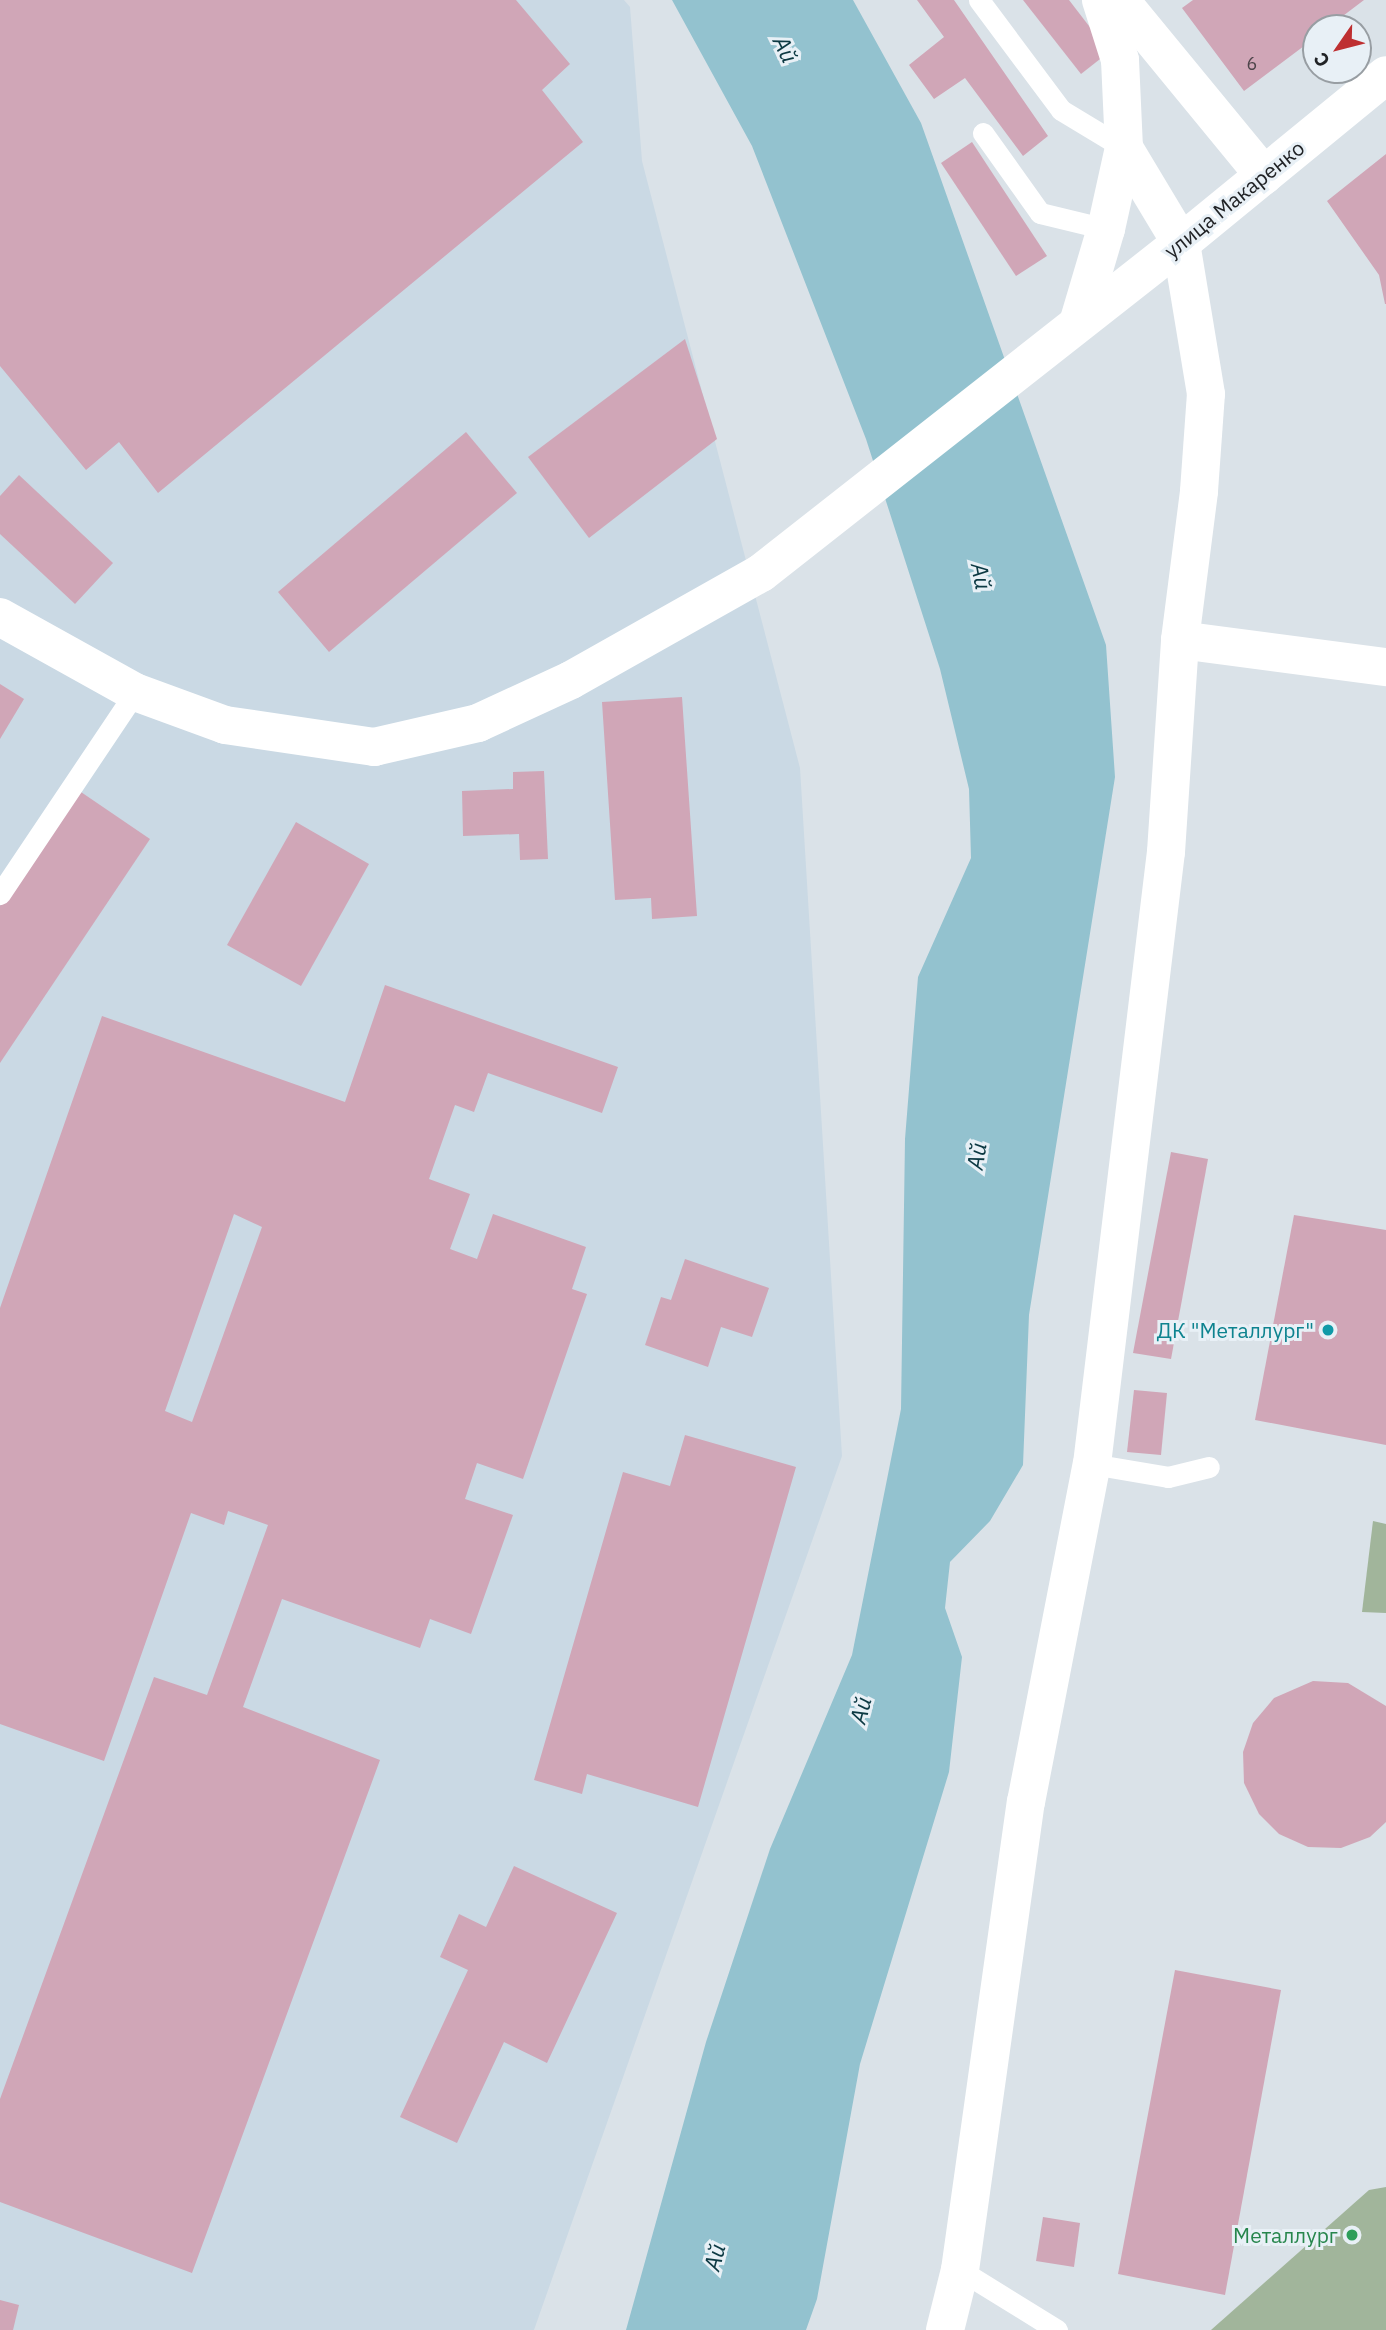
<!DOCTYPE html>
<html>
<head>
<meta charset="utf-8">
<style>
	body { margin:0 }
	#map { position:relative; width:1386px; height:2330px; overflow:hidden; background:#dae2e8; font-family:"IBM Plex Sans",sans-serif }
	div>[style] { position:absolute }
	.built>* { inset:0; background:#cad9e4 }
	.green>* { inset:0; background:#a1b59b }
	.water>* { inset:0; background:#93c2cf }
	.building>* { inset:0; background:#d0a6b7 }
	.service>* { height:21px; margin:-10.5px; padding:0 10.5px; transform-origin:10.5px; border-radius:10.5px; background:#fff }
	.minor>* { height:38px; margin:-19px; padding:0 19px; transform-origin:19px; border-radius:19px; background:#fff }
	.tertiary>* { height:38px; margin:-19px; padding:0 19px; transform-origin:19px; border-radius:19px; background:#fff }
	.dots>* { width:19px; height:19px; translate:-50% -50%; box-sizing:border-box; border:4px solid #e8f0f6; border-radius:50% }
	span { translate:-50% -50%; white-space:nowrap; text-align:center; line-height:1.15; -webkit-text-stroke:6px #e8f0f6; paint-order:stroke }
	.number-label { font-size:18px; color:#4d444a }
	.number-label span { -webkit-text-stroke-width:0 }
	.street-label { font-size:21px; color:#212326 }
	.culture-label { font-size:21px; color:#0d838f }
	.right { translate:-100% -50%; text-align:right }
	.leisure-label { font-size:21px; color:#27864d }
	.water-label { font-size:23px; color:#0c3943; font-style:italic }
	.north { position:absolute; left:1302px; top:14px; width:70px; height:70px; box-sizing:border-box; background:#e8f0f6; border:2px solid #989ea3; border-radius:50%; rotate:235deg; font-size:19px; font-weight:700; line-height:28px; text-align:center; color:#212326 }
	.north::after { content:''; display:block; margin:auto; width:24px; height:32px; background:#be2f31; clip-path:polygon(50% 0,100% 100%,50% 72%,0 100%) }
</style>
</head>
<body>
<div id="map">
	<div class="built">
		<i style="clip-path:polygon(0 0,624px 0,630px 7px,642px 161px,800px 768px,842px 1456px,534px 2330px,0 2330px)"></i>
	</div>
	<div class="green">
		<i style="clip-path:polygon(1373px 1521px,1386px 1524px,1386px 1613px,1362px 1612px)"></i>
		<i style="clip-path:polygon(1386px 2187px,1386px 2330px,1211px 2330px,1369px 2190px)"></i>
	</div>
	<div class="water">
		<i style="clip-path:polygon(672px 0,853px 0,921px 123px,1106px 645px,1115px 777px,1029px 1315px,1023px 1465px,990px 1521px,950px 1562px,945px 1608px,962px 1657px,949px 1772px,860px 2064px,817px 2299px,806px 2330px,626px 2330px,706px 2042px,770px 1849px,852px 1655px,901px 1409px,905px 1139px,918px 977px,971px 858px,969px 789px,940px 669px,866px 439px,752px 146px)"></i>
	</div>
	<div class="building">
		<i style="clip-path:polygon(0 0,516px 0,570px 64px,542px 90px,583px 142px,158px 493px,119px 442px,86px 470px,0 366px)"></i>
		<i style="clip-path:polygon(917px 0,954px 0,1048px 136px,1023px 156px,965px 78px,934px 99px,909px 65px,944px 37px)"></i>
		<i style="clip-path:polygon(1023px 0,1069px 0,1109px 52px,1081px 74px)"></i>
		<i style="clip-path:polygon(1193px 0,1364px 0,1327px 28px,1316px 28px,1316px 37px,1244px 91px,1182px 8px)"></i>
		<i style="clip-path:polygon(972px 142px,1047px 256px,1016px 276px,941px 163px)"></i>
		<i style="clip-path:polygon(1386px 154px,1386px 304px,1385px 304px,1379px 275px,1327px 201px)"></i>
		<i style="clip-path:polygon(685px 339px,717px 439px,589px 538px,528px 457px)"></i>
		<i style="clip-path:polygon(466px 432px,517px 493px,329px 652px,278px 592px)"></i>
		<i style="clip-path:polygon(19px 475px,113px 563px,75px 604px,0 534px,0 496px)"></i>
		<i style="clip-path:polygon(0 684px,24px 699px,0 739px)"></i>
		<i style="clip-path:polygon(682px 697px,697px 916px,652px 919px,651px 898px,615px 900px,602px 702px)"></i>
		<i style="clip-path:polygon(544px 771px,548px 859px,520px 860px,519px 834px,463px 836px,462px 791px,513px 789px,513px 772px)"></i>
		<i style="clip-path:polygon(78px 790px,150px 839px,0 1063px,0 906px)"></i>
		<i style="clip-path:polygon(296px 822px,369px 864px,301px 986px,227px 945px)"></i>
		<i style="clip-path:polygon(evenodd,385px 985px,618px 1067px,602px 1113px,488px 1073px,474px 1112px,455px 1105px,429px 1179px,470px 1194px,450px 1249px,477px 1259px,493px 1214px,586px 1247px,572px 1289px,587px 1294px,523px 1479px,477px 1463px,465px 1499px,513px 1515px,471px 1634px,430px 1619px,420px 1648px,282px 1599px,243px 1707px,380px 1760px,192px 2273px,0 2202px,0 2099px,154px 1677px,207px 1695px,268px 1525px,228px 1511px,224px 1525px,191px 1513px,104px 1761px,0 1724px,0 1308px,102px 1016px,345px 1102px,385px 985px,234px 1214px,262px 1227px,192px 1422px,165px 1411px,234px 1214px)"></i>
		<i style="clip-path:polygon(1171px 1152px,1208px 1159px,1171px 1359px,1133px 1353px)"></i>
		<i style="clip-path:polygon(1294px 1215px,1386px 1230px,1386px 1445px,1255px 1420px)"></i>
		<i style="clip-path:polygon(685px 1259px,769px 1288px,752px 1337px,721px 1327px,708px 1367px,645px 1345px,661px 1297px,671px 1300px)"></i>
		<i style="clip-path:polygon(1134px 1390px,1167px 1393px,1161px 1455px,1127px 1452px)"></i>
		<i style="clip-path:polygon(685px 1435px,796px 1467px,698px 1807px,587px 1774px,582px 1794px,534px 1780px,623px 1472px,670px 1486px)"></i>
		<i style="clip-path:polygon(1313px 1681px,1348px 1683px,1386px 1706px,1386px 1822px,1370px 1837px,1341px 1848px,1308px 1847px,1279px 1834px,1259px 1814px,1244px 1783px,1243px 1752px,1253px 1723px,1274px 1698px)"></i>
		<i style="clip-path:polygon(514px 1866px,617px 1913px,547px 2063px,504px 2042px,457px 2143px,400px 2117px,468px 1970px,440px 1957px,459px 1914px,486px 1927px)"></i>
		<i style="clip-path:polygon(1175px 1970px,1281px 1990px,1225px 2295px,1118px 2274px)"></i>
		<i style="clip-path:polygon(1043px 2217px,1080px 2223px,1074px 2267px,1036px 2261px)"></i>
		<i style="clip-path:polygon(0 2300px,19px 2305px,13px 2330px,0 2330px)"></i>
	</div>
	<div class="service">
		<i style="left:979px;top:0;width:137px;rotate:53.3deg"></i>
		<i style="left:1061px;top:110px;width:74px;rotate:31.1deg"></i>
		<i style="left:983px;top:133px;width:98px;rotate:54.5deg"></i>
		<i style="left:1040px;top:213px;width:68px;rotate:13.6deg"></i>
		<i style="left:0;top:894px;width:243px;rotate:-56.2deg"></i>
		<i style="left:1092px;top:1464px;width:77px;rotate:9.7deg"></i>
		<i style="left:1168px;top:1477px;width:42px;rotate:-13.7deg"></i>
		<i style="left:960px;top:2270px;width:114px;rotate:31.7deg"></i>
	</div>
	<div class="minor">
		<i style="left:1180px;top:640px;width:208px;rotate:7.5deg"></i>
		<i style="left:945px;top:2330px;width:62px;rotate:-76deg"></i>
		<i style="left:960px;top:2270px;width:473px;rotate:-82deg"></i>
		<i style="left:1026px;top:1802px;width:344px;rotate:-79deg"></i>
		<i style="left:1092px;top:1464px;width:616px;rotate:-83.11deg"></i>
		<i style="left:1166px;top:852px;width:212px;rotate:-86.2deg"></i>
		<i style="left:1180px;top:640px;width:150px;rotate:-82.7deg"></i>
		<i style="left:1199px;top:491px;width:97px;rotate:-85.9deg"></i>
		<i style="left:1206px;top:394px;width:153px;rotate:-99.4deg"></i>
		<i style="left:1181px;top:243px;width:111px;rotate:-121deg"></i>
	</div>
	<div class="tertiary">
		<i style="left:1120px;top:0;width:227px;rotate:50.6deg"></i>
		<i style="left:1079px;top:320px;width:95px;rotate:-73.5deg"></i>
		<i style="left:1106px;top:229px;width:83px;rotate:-77.5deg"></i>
		<i style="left:1124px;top:148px;width:88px;rotate:-92.6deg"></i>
		<i style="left:1120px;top:60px;width:63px;rotate:-107.6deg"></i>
		<i style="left:0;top:617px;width:154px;rotate:29.1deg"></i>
		<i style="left:135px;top:692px;width:96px;rotate:20.1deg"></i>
		<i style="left:225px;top:725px;width:151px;rotate:8.4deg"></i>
		<i style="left:374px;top:747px;width:107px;rotate:-13deg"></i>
		<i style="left:478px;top:723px;width:102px;rotate:-24.8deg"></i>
		<i style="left:571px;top:680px;width:218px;rotate:-29.4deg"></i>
		<i style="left:761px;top:573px;width:534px;rotate:-38.16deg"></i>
		<i style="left:1181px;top:243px;width:265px;rotate:-39.3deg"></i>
	</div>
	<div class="dots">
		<i style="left:1328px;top:1330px;background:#0f9aa8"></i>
		<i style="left:1352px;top:2235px;background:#2e9e5b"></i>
	</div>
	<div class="number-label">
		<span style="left:1252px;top:64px">6</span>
	</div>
	<div class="street-label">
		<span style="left:1234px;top:199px;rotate:-39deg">улица Макаренко</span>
	</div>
	<div class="culture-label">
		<span class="right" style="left:1314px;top:1330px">ДК "Металлург"</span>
	</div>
	<div class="leisure-label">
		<span class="right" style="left:1338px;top:2235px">Металлург</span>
	</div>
	<div class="water-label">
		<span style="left:786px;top:49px;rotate:64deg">Ай</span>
		<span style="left:982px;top:576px;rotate:79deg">Ай</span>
		<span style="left:976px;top:1156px;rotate:-81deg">Ай</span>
		<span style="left:860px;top:1710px;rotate:-75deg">Ай</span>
		<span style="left:714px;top:2257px;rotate:-75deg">Ай</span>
	</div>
	<div class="north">С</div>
</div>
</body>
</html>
